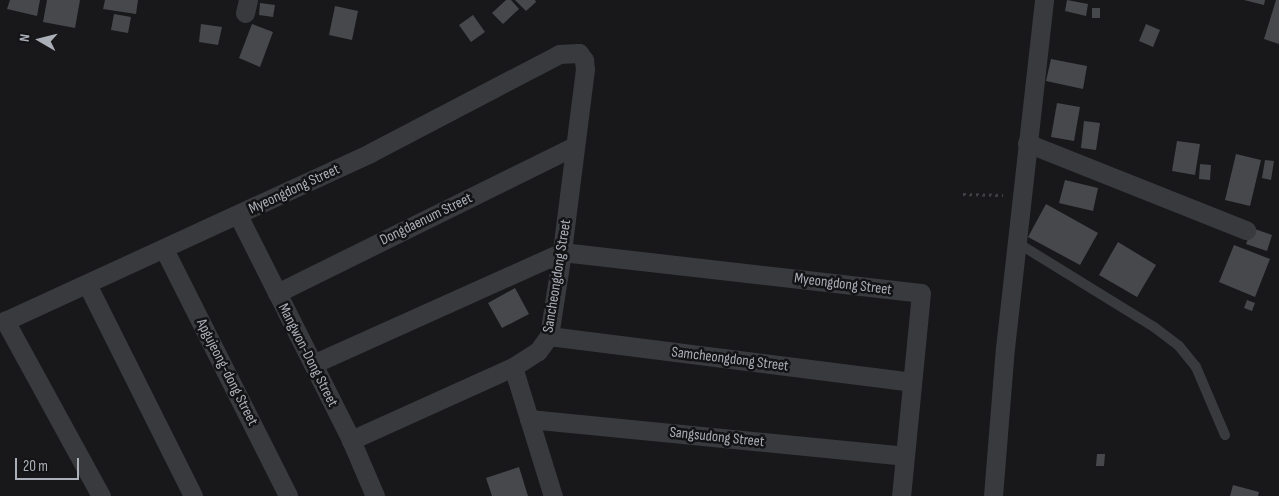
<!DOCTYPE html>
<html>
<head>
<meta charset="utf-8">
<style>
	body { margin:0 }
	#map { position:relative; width:1279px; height:496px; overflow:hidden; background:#18181a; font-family:"Sofia Sans Condensed",sans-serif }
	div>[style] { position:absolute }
	.building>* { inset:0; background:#47484c }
	.path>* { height:3px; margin-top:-1.5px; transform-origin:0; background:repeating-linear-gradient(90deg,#3f4145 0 2.5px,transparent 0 6.5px) }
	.lane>* { height:10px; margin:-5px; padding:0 5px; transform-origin:5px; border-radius:5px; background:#393a3e }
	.street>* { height:19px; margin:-9.5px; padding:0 9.5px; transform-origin:9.5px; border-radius:9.5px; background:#393a3e }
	span { translate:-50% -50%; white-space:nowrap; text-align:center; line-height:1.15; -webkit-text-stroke:5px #131315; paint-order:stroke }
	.street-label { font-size:15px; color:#abafb8 }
	.north { position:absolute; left:15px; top:15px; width:50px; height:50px; -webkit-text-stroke:4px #131315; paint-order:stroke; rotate:278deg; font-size:14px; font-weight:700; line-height:20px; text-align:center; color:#abafb8 }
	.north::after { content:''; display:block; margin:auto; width:18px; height:22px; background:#abafb8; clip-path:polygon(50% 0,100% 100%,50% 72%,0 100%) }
	.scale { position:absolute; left:15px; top:458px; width:64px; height:22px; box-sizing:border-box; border:2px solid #abafb8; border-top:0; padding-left:6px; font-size:15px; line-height:18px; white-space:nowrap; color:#abafb8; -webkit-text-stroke:4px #131315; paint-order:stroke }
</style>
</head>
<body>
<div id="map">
	<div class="building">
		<i style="clip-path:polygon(10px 0,40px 0,37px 16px,7px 9px)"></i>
		<i style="clip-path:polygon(47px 0,80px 0,75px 28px,43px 22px)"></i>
		<i style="clip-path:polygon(105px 0,138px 0,136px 14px,103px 9px)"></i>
		<i style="clip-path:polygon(506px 0,511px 0,519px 9px,503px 24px,492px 13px)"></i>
		<i style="clip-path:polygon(515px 0,535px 0,536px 2px,526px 11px)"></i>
		<i style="clip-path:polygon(1067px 0,1088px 4px,1086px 16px,1065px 11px)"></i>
		<i style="clip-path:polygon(1244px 0,1265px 0,1264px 5px)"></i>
		<i style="clip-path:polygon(1276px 0,1279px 0,1279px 44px,1264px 39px)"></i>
		<i style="clip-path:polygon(260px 3px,275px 5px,273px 17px,259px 15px)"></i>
		<i style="clip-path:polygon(335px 6px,358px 11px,352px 40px,329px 35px)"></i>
		<i style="clip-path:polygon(1092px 8px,1100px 8px,1100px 18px,1092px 18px)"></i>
		<i style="clip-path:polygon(114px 14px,131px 17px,128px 33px,111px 30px)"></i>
		<i style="clip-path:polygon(473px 15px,485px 32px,471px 42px,459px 25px)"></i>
		<i style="clip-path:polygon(201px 24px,222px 27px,218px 45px,199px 42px)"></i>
		<i style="clip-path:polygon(252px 24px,273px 32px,260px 67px,239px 58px)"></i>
		<i style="clip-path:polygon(1146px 24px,1160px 30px,1153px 47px,1139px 41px)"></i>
		<i style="clip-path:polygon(1051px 59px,1087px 66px,1083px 89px,1046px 81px)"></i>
		<i style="clip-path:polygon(1057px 103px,1080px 107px,1074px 141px,1051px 137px)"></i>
		<i style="clip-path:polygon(1084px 121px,1100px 123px,1096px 150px,1081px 148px)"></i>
		<i style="clip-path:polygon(1177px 141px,1200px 144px,1195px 175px,1172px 171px)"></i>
		<i style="clip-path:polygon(1236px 154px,1261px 160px,1250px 206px,1225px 200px)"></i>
		<i style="clip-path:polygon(1265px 160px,1274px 161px,1271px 180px,1262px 178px)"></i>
		<i style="clip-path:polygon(1200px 164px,1211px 165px,1210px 180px,1199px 179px)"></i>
		<i style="clip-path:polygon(1065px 180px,1098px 188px,1093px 211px,1059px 203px)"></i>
		<i style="clip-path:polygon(1046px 204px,1098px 233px,1080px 265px,1028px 237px)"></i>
		<i style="clip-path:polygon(1252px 228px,1272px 235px,1267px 251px,1246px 244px)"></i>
		<i style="clip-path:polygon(1118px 242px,1156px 265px,1137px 297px,1099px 275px)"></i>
		<i style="clip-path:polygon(1234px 245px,1270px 259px,1255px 297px,1219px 282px)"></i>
		<i style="clip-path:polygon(515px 288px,529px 314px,502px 328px,488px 303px)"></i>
		<i style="clip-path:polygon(1247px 300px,1255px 303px,1252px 311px,1244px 308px)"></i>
		<i style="clip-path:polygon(1097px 454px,1105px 454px,1104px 466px,1096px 466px)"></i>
		<i style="clip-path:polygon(519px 467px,528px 496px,492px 496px,486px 478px)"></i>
		<i style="clip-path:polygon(1233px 485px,1259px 492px,1258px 496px,1230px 496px)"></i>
	</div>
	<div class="path">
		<i style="left:963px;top:194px;width:40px;rotate:1.4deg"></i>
	</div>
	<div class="lane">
		<i style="left:1016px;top:242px;width:162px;rotate:31.6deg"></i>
		<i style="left:1154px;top:327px;width:31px;rotate:37deg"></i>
		<i style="left:1179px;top:346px;width:27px;rotate:51deg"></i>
		<i style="left:1196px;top:367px;width:74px;rotate:66.9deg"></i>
	</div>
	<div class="street">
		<i style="left:245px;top:13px;width:13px;rotate:-77deg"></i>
		<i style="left:1027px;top:143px;width:236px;rotate:21.7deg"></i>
		<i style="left:238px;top:215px;width:252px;rotate:63.3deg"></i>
		<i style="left:351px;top:440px;width:61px;rotate:66.8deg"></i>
		<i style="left:164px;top:249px;width:276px;rotate:63.3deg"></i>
		<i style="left:87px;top:284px;width:237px;rotate:63.4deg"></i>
		<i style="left:277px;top:293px;width:332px;rotate:-26.3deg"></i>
		<i style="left:549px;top:336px;width:365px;rotate:7.2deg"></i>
		<i style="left:313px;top:364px;width:273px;rotate:-24.2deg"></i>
		<i style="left:562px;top:252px;width:361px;rotate:6.5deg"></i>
		<i style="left:921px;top:293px;width:204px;rotate:95.6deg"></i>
		<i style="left:513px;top:367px;width:135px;rotate:72.8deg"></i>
		<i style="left:529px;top:419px;width:377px;rotate:5.6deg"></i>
		<i style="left:101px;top:496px;width:200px;rotate:-118.7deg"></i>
		<i style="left:5px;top:321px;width:402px;rotate:-24.7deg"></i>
		<i style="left:370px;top:153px;width:213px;rotate:-27.6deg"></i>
		<i style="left:559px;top:54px;width:20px;rotate:-3deg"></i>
		<i style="left:579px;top:53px;width:9px;rotate:54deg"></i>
		<i style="left:584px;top:60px;width:9px;rotate:84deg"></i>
		<i style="left:585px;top:69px;width:184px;rotate:97.2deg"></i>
		<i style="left:562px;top:252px;width:85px;rotate:98.8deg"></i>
		<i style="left:549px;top:336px;width:19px;rotate:126deg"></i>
		<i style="left:538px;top:351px;width:30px;rotate:147deg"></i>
		<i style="left:513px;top:367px;width:178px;rotate:155.7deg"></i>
		<i style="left:993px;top:496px;width:148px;rotate:-85.4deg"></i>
		<i style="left:1005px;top:348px;width:350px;rotate:-83.6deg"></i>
	</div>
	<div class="street-label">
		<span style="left:294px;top:189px;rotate:-25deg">Myeongdong Street</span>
		<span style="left:426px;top:219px;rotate:-26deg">Dongdaenum Street</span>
		<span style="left:557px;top:276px;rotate:-81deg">Sancheongdong Street</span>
		<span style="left:843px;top:284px;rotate:7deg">Myeongdong Street</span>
		<span style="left:308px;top:355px;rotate:63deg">Mangwon-Dong Street</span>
		<span style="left:730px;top:359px;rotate:7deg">Samcheongdong Street</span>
		<span style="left:227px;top:372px;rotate:63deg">Apgujeong-dong Street</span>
		<span style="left:717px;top:437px;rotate:6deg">Sangsudong Street</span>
	</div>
	<div class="north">N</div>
	<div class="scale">20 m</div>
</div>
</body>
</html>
